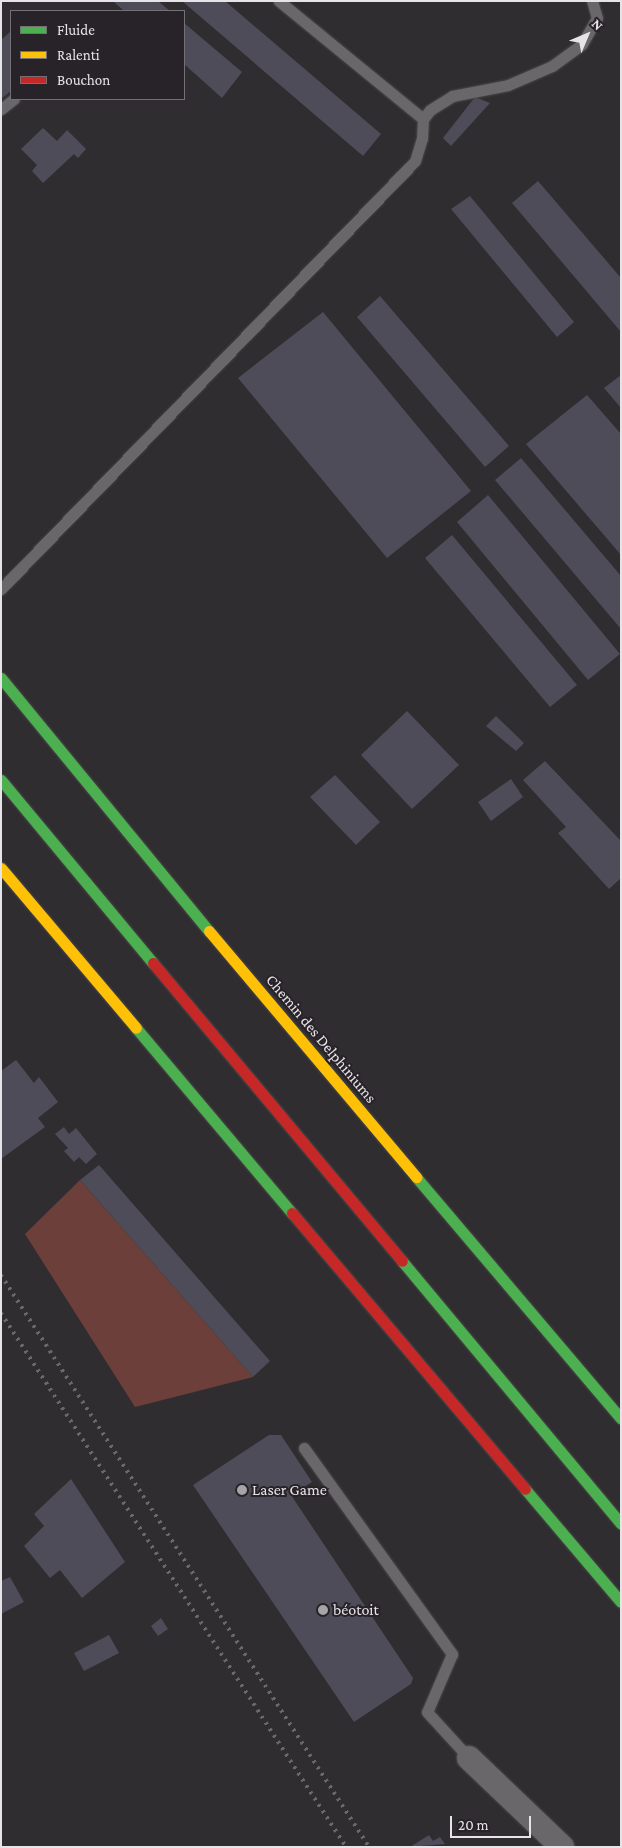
<!DOCTYPE html>
<html>
<head>
<meta charset="utf-8">
<style>
	body { margin:0 }
	#map { position:relative; width:622px; height:1848px; overflow:hidden; background:#302d31; font-family:"Crimson Pro",serif }
	div>[style] { position:absolute }
	.green>* { inset:0; background:#6d3f3a }
	.building>* { inset:0; background:#4d4c58 }
	.roads { filter:drop-shadow(0 0 1px #4a484a) drop-shadow(0 0 1px #4a484a) }
	.lane>* { height:11px; margin:-5.5px; padding:0 5.5px; transform-origin:5.5px; border-radius:5.5px; background:#69676a }
	.street>* { height:24px; margin:-12px; padding:0 12px; transform-origin:12px; border-radius:12px; background:#69676a }
	.fast>* { height:11px; margin:-5.5px; padding:0 5.5px; transform-origin:5.5px; border-radius:5.5px; background:#4caf50 }
	.slow>* { height:11px; margin:-5.5px; padding:0 5.5px; transform-origin:5.5px; border-radius:5.5px; background:#ffc107 }
	.jam>* { height:11px; margin:-5.5px; padding:0 5.5px; transform-origin:5.5px; border-radius:5.5px; background:#c62828 }
	.rail>* { height:4px; margin-top:-2px; transform-origin:0; background:repeating-linear-gradient(90deg,#6b686b 0 2.5px,transparent 0 7.5px) }
	.dots>* { width:14px; height:14px; translate:-50% -50%; box-sizing:border-box; border:2px solid #272328; border-radius:50% }
	span { translate:-50% -50%; white-space:nowrap; text-align:center; line-height:1.15; -webkit-text-stroke:4px #272328; paint-order:stroke }
	.street-label { font-size:16px; color:#e7e4e8 }
	.poi-label { font-size:16px; color:#e7e4e8 }
	.left { translate:0 -50%; text-align:left }
	.frame { position:absolute; inset:0; border:2px solid #e7e4e8; pointer-events:none }
	.legend { position:absolute; left:10px; top:10px; width:175px; height:90px; box-sizing:border-box; background:#272328; border:1px solid #747075; margin:0; padding:6px 9px; list-style:none; font-size:15px; color:#e7e4e8 }
	.legend li { display:flex; align-items:center; gap:10px; height:25px }
	.legend b { width:25px; border:1px solid #747075 }
	.north { position:absolute; left:562px; top:10px; width:50px; height:50px; -webkit-text-stroke:4px #272328; paint-order:stroke; rotate:45deg; font-size:14px; font-weight:700; line-height:20px; text-align:center; color:#e7e4e8 }
	.north::after { content:''; display:block; margin:auto; width:18px; height:22px; background:#e7e4e8; clip-path:polygon(50% 0,100% 100%,50% 72%,0 100%) }
	.scale { position:absolute; left:450px; top:1816px; width:81px; height:22px; box-sizing:border-box; border:2px solid #e7e4e8; border-top:0; padding-left:6px; font-size:15px; line-height:18px; white-space:nowrap; color:#e7e4e8; -webkit-text-stroke:4px #272328; paint-order:stroke }
</style>
</head>
<body>
<div id="map">
	<div class="green">
		<i style="clip-path:polygon(80px 1180px,253px 1377px,135px 1407px,25px 1234px)"></i>
	</div>
	<div class="building">
		<i style="clip-path:polygon(113px 1px,158px 1px,170px 11px,124px 11px)"></i>
		<i style="clip-path:polygon(182px 1px,225px 1px,381px 134px,363px 156px)"></i>
		<i style="clip-path:polygon(184px 23px,242px 72px,222px 98px,184px 64px)"></i>
		<i style="clip-path:polygon(11px 31px,11px 91px,1px 99px,1px 40px)"></i>
		<i style="clip-path:polygon(475px 97px,490px 103px,451px 146px,443px 138px)"></i>
		<i style="clip-path:polygon(43px 128px,57px 141px,67px 130px,86px 149px,78px 158px,74px 154px,43px 183px,32px 171px,37px 165px,21px 149px)"></i>
		<i style="clip-path:polygon(538px 181px,621px 278px,621px 332px,512px 203px)"></i>
		<i style="clip-path:polygon(470px 196px,574px 322px,557px 337px,451px 209px)"></i>
		<i style="clip-path:polygon(380px 296px,509px 446px,485px 467px,357px 317px)"></i>
		<i style="clip-path:polygon(323px 312px,471px 491px,387px 558px,238px 378px)"></i>
		<i style="clip-path:polygon(621px 375px,621px 408px,604px 388px)"></i>
		<i style="clip-path:polygon(587px 395px,621px 434px,621px 555px,526px 444px)"></i>
		<i style="clip-path:polygon(521px 458px,621px 576px,621px 629px,495px 480px)"></i>
		<i style="clip-path:polygon(488px 495px,620px 654px,588px 680px,457px 522px)"></i>
		<i style="clip-path:polygon(452px 535px,577px 685px,550px 707px,425px 558px)"></i>
		<i style="clip-path:polygon(407px 711px,459px 765px,412px 809px,361px 755px)"></i>
		<i style="clip-path:polygon(496px 716px,524px 743px,516px 751px,486px 726px)"></i>
		<i style="clip-path:polygon(545px 761px,621px 841px,621px 878px,609px 889px,558px 833px,566px 827px,523px 780px)"></i>
		<i style="clip-path:polygon(335px 775px,380px 822px,356px 845px,310px 797px)"></i>
		<i style="clip-path:polygon(511px 779px,523px 797px,491px 821px,478px 802px)"></i>
		<i style="clip-path:polygon(16px 1060px,34px 1083px,39px 1077px,58px 1102px,38px 1118px,45px 1127px,1px 1159px,1px 1071px)"></i>
		<i style="clip-path:polygon(64px 1127px,69px 1134px,76px 1128px,97px 1154px,86px 1164px,79px 1157px,74px 1162px,64px 1151px,68px 1148px,55px 1134px)"></i>
		<i style="clip-path:polygon(99px 1165px,270px 1361px,253px 1377px,80px 1180px)"></i>
		<i style="clip-path:polygon(269px 1435px,281px 1435px,312px 1482px,291px 1495px,413px 1678px,411px 1684px,354px 1722px,193px 1485px)"></i>
		<i style="clip-path:polygon(71px 1479px,125px 1562px,82px 1598px,60px 1570px,50px 1578px,24px 1546px,44px 1526px,34px 1514px)"></i>
		<i style="clip-path:polygon(10px 1577px,24px 1602px,1px 1614px,1px 1581px)"></i>
		<i style="clip-path:polygon(161px 1618px,168px 1629px,158px 1636px,151px 1626px)"></i>
		<i style="clip-path:polygon(109px 1635px,119px 1653px,84px 1671px,74px 1653px)"></i>
		<i style="clip-path:polygon(429px 1835px,433px 1841px,440px 1837px,445px 1844px,410px 1847px)"></i>
	</div>
	<div class="roads">
		<div class="lane">
			<i style="left:279px;top:1px;width:186px;rotate:39.3deg"></i>
			<i style="left:1px;top:109px;width:16px;rotate:-38deg"></i>
			<i style="left:1px;top:589px;width:595px;rotate:-45.95deg"></i>
			<i style="left:415px;top:161px;width:24px;rotate:-73deg"></i>
			<i style="left:422px;top:138px;width:19px;rotate:-87deg"></i>
			<i style="left:423px;top:119px;width:11px;rotate:-52deg"></i>
			<i style="left:430px;top:110px;width:26px;rotate:-32deg"></i>
			<i style="left:452px;top:96px;width:57px;rotate:-11.1deg"></i>
			<i style="left:508px;top:85px;width:48px;rotate:-23.4deg"></i>
			<i style="left:552px;top:66px;width:37px;rotate:-36deg"></i>
			<i style="left:582px;top:44px;width:30px;rotate:-60deg"></i>
			<i style="left:597px;top:18px;width:18px;rotate:-106deg"></i>
			<i style="left:304px;top:1448px;width:254px;rotate:54.3deg"></i>
			<i style="left:452px;top:1654px;width:63px;rotate:113.3deg"></i>
			<i style="left:427px;top:1712px;width:62px;rotate:47.6deg"></i>
		</div>
		<div class="street">
			<i style="left:469px;top:1758px;width:129px;rotate:43.7deg"></i>
		</div>
		<div class="fast">
			<i style="left:1px;top:678px;width:328px;rotate:50.6deg"></i>
			<i style="left:1px;top:780px;width:238px;rotate:50.3deg"></i>
			<i style="left:136px;top:1028px;width:242px;rotate:49.9deg"></i>
			<i style="left:416px;top:1177px;width:317px;rotate:49.7deg"></i>
			<i style="left:402px;top:1261px;width:342px;rotate:50.2deg"></i>
			<i style="left:525px;top:1489px;width:148px;rotate:49.7deg"></i>
		</div>
		<div class="slow">
			<i style="left:1px;top:868px;width:209px;rotate:49.8deg"></i>
			<i style="left:209px;top:931px;width:322px;rotate:49.9deg"></i>
		</div>
		<div class="jam">
			<i style="left:153px;top:963px;width:388px;rotate:50.1deg"></i>
			<i style="left:292px;top:1213px;width:361px;rotate:49.8deg"></i>
		</div>
	</div>
	<div class="rail">
		<i style="left:1px;top:1275px;width:680px;rotate:57.24deg"></i>
		<i style="left:1px;top:1313px;width:636px;rotate:57.13deg"></i>
	</div>
	<div class="dots">
		<i style="left:242px;top:1490px;background:#a7a4a8"></i>
		<i style="left:323px;top:1610px;background:#a7a4a8"></i>
	</div>
	<div class="street-label">
		<span style="left:321px;top:1039px;rotate:50deg">Chemin des Delphiniums</span>
	</div>
	<div class="poi-label">
		<span class="left" style="left:252px;top:1490px">Laser Game</span>
		<span class="left" style="left:333px;top:1610px">béotoit</span>
	</div>
	<div class="frame"></div>
	<ul class="legend">
	<li><b style="height:6px;background:#4caf50"></b>Fluide</li>
	<li><b style="height:6px;background:#ffc107"></b>Ralenti</li>
	<li><b style="height:6px;background:#c62828"></b>Bouchon</li>
	</ul>
	<div class="north">N</div>
	<div class="scale">20 m</div>
</div>
</body>
</html>
